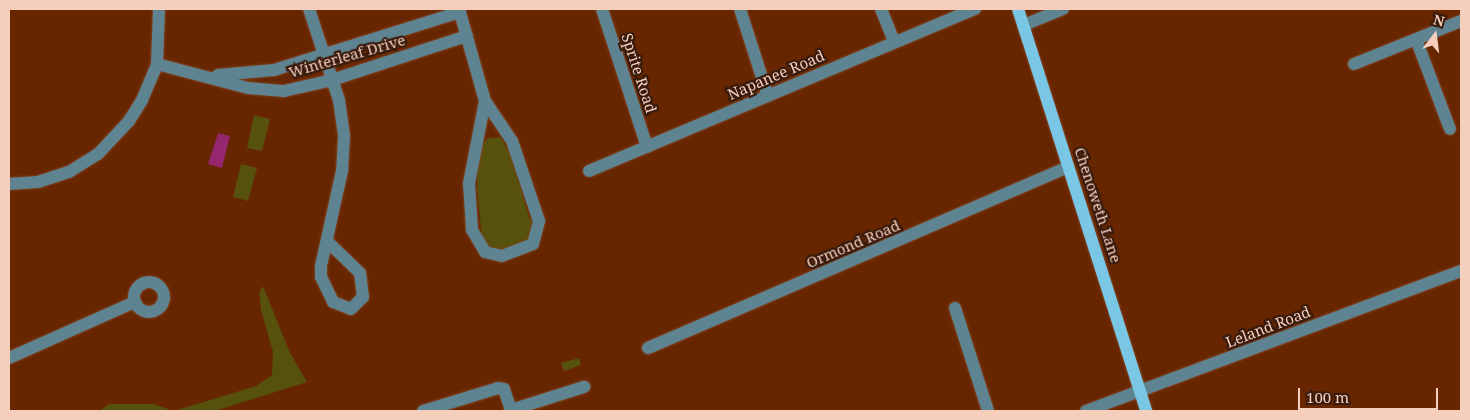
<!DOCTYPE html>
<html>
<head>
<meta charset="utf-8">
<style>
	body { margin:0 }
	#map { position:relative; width:1470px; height:420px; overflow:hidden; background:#672600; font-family:"Noto Serif",serif }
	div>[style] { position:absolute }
	.green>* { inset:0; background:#56510d }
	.water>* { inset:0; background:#95276f }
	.roads { filter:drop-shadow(0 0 1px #814422) drop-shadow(0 0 1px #814422) }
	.minor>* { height:12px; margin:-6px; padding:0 6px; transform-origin:6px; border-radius:6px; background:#5e8391 }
	.minor>.ring { margin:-6px; padding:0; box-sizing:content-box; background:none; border:12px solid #5e8391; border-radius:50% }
	.major>* { height:12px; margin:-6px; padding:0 6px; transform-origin:6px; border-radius:6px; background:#79c6e5 }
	span { translate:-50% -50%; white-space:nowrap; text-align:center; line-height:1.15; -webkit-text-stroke:4.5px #381b0d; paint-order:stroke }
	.street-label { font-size:15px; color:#f6cebc }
	.frame { position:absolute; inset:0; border:10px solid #f6cebc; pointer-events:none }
	.north { position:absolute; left:1410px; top:10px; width:50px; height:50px; -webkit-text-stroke:4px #381b0d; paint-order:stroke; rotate:15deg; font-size:14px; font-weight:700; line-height:20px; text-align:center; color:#f6cebc }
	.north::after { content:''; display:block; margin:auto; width:18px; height:22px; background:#f6cebc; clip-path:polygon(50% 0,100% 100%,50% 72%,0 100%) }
	.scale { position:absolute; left:1298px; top:388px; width:140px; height:22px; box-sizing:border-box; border:2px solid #f6cebc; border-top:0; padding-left:6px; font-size:15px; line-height:18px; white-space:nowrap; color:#f6cebc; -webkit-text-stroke:4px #381b0d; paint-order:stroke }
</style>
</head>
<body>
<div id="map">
	<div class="green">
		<i style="clip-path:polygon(254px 115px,270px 119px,262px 151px,247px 148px)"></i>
		<i style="clip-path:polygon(500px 137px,511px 154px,529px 217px,534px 223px,532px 240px,504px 253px,490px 251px,482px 239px,477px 188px,478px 159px,484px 142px,489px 138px)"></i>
		<i style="clip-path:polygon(241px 164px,257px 168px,248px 201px,233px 197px)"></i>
		<i style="clip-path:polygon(263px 286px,290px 353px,307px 382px,215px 411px,100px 411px,109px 404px,153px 404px,174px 411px,256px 386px,272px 375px,273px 352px,261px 310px,259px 293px)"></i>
		<i style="clip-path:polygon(579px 358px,581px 365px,564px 371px,561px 363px)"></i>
	</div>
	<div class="water">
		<i style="clip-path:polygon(218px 133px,230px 136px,222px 168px,208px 164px)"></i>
	</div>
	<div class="roads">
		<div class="minor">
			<i style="left:309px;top:9px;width:96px;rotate:71.8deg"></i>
			<i style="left:339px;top:100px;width:36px;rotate:82deg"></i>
			<i style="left:344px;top:136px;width:35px;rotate:93deg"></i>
			<i style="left:342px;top:171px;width:97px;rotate:102.5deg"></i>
			<i style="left:321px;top:266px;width:11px;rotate:90deg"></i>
			<i style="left:321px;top:277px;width:28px;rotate:64deg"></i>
			<i style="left:333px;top:302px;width:19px;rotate:21deg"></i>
			<i style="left:351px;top:309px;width:17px;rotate:-45deg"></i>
			<i style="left:363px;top:297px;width:24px;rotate:-97deg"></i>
			<i style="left:360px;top:273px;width:46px;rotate:-135.9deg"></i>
			<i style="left:459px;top:9px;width:96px;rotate:74.2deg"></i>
			<i style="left:485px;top:101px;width:84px;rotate:101deg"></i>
			<i style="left:469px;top:183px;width:47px;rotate:86.3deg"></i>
			<i style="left:472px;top:230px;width:26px;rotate:59deg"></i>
			<i style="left:485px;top:252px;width:17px;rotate:13deg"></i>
			<i style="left:502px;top:256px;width:33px;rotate:-21deg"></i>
			<i style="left:533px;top:244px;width:24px;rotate:-75deg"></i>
			<i style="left:539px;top:221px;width:84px;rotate:-108.6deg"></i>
			<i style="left:512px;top:141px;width:48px;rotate:-124deg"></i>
			<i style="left:602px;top:9px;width:145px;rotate:71.9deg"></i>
			<i style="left:740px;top:9px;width:91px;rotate:72.2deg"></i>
			<i style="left:881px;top:9px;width:35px;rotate:68deg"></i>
			<i style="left:1024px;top:25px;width:42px;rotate:-22.3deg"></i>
			<i style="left:1416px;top:39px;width:96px;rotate:69.3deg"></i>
			<i style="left:157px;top:64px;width:94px;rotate:14.8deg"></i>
			<i style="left:248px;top:88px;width:36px;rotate:5deg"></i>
			<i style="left:284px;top:91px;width:49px;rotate:-12.9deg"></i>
			<i style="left:332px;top:80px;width:142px;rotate:-18.1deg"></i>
			<i style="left:1354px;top:64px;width:115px;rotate:-21.9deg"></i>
			<i style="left:218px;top:75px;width:56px;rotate:-5.1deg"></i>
			<i style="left:274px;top:70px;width:195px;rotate:-17.3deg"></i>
			<i style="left:589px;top:171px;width:419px;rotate:-22.8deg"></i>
			<i style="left:9px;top:184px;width:29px;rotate:-4deg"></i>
			<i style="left:38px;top:182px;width:33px;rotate:-18deg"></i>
			<i style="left:69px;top:172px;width:34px;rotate:-32deg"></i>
			<i style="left:98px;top:154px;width:45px;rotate:-46.8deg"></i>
			<i style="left:129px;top:121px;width:25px;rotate:-58deg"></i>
			<i style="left:142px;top:100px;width:39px;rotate:-67deg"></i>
			<i style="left:157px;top:64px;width:55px;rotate:-87.9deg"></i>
			<i class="ring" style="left:134px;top:282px;width:18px;height:18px"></i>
			<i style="left:955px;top:308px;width:108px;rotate:72.2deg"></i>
			<i style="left:648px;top:348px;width:457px;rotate:-23.3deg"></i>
			<i style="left:9px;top:358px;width:138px;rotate:-24deg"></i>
			<i style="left:423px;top:411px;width:78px;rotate:-17deg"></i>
			<i style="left:498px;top:388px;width:6px;rotate:9deg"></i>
			<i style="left:504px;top:389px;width:22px;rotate:72deg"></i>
			<i style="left:511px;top:410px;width:77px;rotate:-17.5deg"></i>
			<i style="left:1086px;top:411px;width:400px;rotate:-20.5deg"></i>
		</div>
		<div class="major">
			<i style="left:1018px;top:9px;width:422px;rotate:72.3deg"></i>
		</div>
	</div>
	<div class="street-label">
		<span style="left:347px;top:56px;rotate:-16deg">Winterleaf Drive</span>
		<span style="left:639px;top:73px;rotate:72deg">Sprite Road</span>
		<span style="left:776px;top:75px;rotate:-23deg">Napanee Road</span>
		<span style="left:1098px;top:205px;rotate:72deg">Chenoweth Lane</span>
		<span style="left:853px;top:244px;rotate:-23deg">Ormond Road</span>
		<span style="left:1268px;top:327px;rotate:-21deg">Leland Road</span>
	</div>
	<div class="frame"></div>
	<div class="north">N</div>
	<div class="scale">100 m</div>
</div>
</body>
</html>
